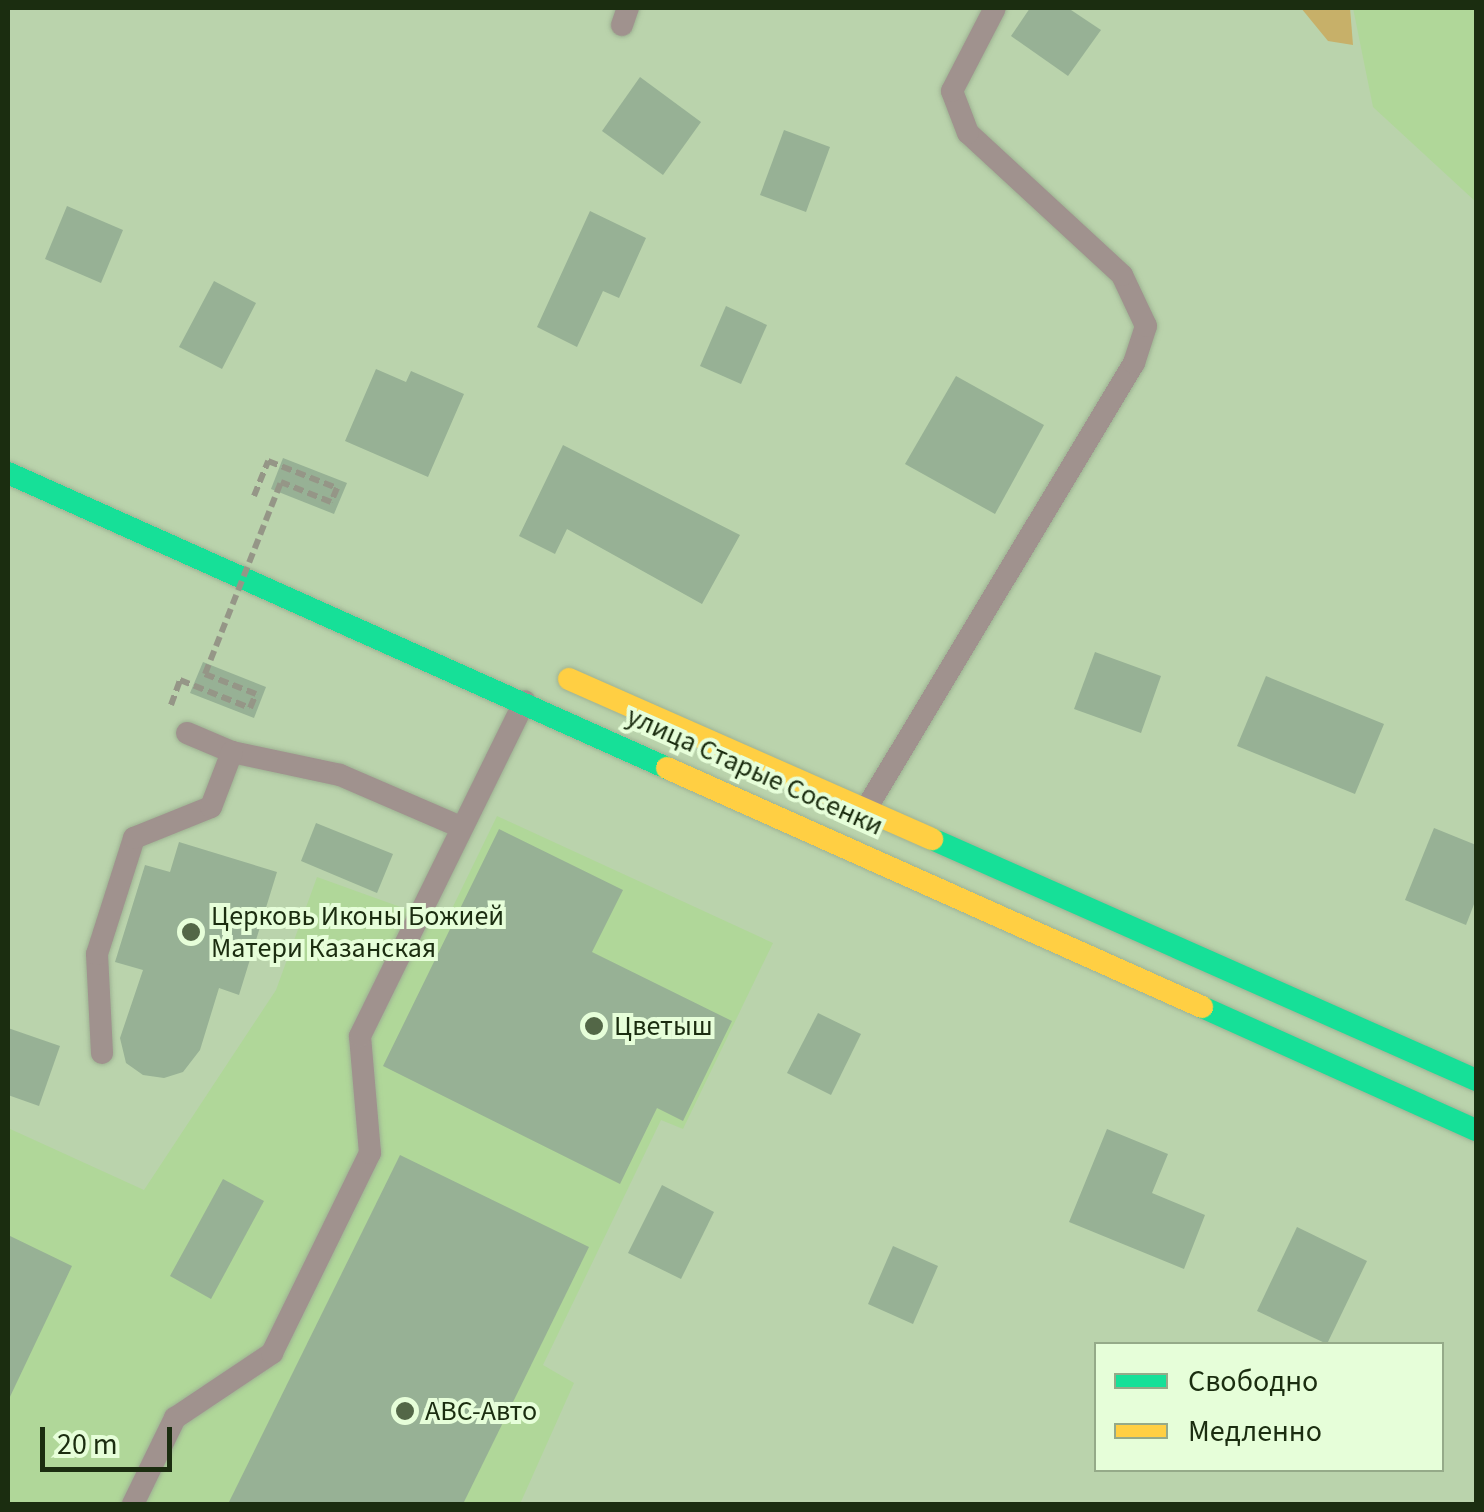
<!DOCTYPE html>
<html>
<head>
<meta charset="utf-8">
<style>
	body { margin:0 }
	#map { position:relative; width:1484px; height:1512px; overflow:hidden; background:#bad3ac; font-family:"Source Sans 3",sans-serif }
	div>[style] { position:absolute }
	.built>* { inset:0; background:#b0d799 }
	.forest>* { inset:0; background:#c7b069 }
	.building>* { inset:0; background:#97b195 }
	.path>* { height:6px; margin-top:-3px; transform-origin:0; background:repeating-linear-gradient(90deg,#959687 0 10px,transparent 0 15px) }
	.roads { filter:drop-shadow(0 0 2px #9eb293) drop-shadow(0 0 2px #9eb293) }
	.lane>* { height:22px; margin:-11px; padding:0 11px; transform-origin:11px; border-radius:11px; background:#a0928e }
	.fast>* { height:22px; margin:-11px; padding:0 11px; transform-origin:11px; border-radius:11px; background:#16e098 }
	.slow>* { height:22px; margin:-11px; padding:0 11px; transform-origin:11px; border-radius:11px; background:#ffcf43 }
	.path-bridge>* { height:6px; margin-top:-3px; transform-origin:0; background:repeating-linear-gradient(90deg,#959687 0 10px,transparent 0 15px) }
	.dots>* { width:28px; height:28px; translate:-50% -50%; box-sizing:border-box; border:5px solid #e6fed9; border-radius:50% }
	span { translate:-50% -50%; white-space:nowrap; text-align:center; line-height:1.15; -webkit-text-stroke:8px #e6fed9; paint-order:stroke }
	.street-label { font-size:28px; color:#1b2d10 }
	.poi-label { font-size:28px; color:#1b2d10 }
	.left { translate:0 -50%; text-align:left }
	.frame { position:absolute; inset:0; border:10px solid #1b2d10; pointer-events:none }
	.legend { position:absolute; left:1094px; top:1342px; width:350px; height:130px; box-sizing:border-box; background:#e6fed9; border:2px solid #95aa89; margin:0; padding:12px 18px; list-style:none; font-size:30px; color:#1b2d10 }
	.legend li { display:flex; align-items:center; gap:20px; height:50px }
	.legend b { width:50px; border:2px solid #95aa89 }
	.scale { position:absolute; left:40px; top:1427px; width:132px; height:45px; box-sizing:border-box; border:5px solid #1b2d10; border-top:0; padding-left:12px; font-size:30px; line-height:35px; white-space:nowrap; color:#1b2d10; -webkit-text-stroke:8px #e6fed9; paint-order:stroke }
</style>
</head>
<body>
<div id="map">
	<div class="built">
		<i style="clip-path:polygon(1353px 8px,1476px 8px,1476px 202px,1373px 107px)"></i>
		<i style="clip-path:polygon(497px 816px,773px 943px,683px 1129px,661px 1120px,543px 1365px,574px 1383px,520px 1504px,8px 1504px,8px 1128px,144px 1190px,276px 990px,317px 877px,445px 923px)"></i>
	</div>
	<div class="forest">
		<i style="clip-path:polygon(1301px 8px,1350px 8px,1353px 45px,1328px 41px)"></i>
	</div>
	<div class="building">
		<i style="clip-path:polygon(1030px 8px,1068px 8px,1101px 30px,1068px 76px,1011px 36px)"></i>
		<i style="clip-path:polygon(640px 77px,701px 122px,663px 175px,602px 131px)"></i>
		<i style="clip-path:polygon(784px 130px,830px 147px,806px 212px,760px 195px)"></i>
		<i style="clip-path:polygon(67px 206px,123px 230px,101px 283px,45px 259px)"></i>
		<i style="clip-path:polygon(590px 211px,646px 238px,619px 298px,603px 291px,577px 347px,537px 327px)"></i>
		<i style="clip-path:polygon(214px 281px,256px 303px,222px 369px,179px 347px)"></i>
		<i style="clip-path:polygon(726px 306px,767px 325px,741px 384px,700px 366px)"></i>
		<i style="clip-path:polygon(376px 369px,406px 382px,411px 371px,464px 394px,428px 477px,345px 441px)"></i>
		<i style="clip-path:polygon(956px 376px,1044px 425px,995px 514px,905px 464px)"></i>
		<i style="clip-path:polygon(563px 445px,740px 535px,702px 604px,567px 529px,555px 554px,519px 536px)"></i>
		<i style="clip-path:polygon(283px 458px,347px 483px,334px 514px,271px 489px)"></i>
		<i style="clip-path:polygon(1095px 652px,1161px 676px,1141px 733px,1074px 709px)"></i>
		<i style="clip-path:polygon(203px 662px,266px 687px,254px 718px,190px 693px)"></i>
		<i style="clip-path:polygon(1266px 676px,1384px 724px,1355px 794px,1237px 746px)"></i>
		<i style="clip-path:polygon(316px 823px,393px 854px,377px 893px,301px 861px)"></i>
		<i style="clip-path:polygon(1434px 828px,1476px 845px,1476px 899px,1466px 925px,1405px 900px)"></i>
		<i style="clip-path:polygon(499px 829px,623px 890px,592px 952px,732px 1021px,683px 1121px,657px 1108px,620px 1184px,383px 1066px)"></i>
		<i style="clip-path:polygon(179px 842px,277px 872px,239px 995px,219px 988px,200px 1050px,183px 1072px,164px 1078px,143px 1075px,126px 1063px,120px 1038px,143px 970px,115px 962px,145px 865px,170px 872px)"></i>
		<i style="clip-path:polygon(818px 1013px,861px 1034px,831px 1095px,787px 1073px)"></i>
		<i style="clip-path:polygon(8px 1028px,60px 1046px,39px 1106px,8px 1095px)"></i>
		<i style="clip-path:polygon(1107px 1129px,1168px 1154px,1152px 1193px,1205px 1215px,1184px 1269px,1069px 1222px)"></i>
		<i style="clip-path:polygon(400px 1155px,589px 1247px,463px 1504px,228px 1504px)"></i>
		<i style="clip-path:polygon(223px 1179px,264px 1201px,211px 1299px,170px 1276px)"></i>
		<i style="clip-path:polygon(662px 1185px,714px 1212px,681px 1279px,628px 1253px)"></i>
		<i style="clip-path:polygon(1297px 1227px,1367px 1261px,1327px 1344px,1257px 1311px)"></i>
		<i style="clip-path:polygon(8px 1235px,72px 1266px,8px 1401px)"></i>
		<i style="clip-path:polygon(893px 1246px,938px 1266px,913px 1324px,868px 1304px)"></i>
	</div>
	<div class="path">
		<i style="left:254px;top:496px;width:38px;rotate:-68deg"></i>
		<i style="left:268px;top:461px;width:74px;rotate:21.4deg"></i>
		<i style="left:337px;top:488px;width:15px;rotate:113deg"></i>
		<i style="left:331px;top:502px;width:54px;rotate:-158.2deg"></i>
		<i style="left:171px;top:705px;width:27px;rotate:-70deg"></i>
		<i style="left:180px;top:680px;width:75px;rotate:21.8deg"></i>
		<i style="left:250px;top:708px;width:15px;rotate:-67deg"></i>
		<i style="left:256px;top:694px;width:55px;rotate:-158.6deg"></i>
	</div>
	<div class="roads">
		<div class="lane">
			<i style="left:622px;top:25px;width:18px;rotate:-71deg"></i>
			<i style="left:187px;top:733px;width:49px;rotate:22.9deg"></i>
			<i style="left:232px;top:752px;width:110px;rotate:12deg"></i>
			<i style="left:340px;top:775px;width:132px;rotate:23.3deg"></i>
			<i style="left:866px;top:809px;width:520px;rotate:-59deg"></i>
			<i style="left:1134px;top:363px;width:39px;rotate:-72deg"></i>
			<i style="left:1146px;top:326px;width:56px;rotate:-115.2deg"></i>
			<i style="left:1122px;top:275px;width:209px;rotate:-137.3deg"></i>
			<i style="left:968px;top:133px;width:45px;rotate:-110.9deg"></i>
			<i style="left:952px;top:91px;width:93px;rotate:-62.6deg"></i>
			<i style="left:102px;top:1053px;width:99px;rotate:-92.9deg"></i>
			<i style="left:97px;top:954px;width:122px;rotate:-72.3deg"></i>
			<i style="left:134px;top:838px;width:83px;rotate:-21.9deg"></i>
			<i style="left:211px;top:807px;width:59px;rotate:-69.1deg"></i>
			<i style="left:133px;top:1504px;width:96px;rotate:-64deg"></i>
			<i style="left:175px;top:1418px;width:117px;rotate:-33.8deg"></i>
			<i style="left:272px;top:1353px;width:223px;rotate:-63.9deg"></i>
			<i style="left:370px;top:1153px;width:117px;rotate:-94.9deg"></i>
			<i style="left:360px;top:1036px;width:373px;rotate:-63.8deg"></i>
		</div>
		<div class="fast">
			<i style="left:8px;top:473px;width:722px;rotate:24.12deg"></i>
			<i style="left:932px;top:839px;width:595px;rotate:23.89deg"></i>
			<i style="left:1202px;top:1007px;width:300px;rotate:24.2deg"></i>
		</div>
		<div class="slow">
			<i style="left:569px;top:679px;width:397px;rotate:23.8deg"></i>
			<i style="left:667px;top:768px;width:586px;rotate:24.07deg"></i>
		</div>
	</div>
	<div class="path-bridge">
		<i style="left:205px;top:674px;width:206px;rotate:-68.4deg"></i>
	</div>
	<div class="dots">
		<i style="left:191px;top:932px;background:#536747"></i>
		<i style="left:594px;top:1026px;background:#536747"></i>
		<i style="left:405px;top:1411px;background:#536747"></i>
	</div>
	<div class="street-label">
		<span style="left:755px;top:771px;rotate:24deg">улица Старые Сосенки</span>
	</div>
	<div class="poi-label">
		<span class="left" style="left:211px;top:932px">Церковь Иконы Божией<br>Матери Казанская</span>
		<span class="left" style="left:614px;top:1026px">Цветыш</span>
		<span class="left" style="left:425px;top:1411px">АВС-Авто</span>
	</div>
	<div class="frame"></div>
	<ul class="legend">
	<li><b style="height:12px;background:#16e098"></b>Свободно</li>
	<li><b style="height:12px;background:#ffcf43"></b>Медленно</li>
	</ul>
	<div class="scale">20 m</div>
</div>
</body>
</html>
